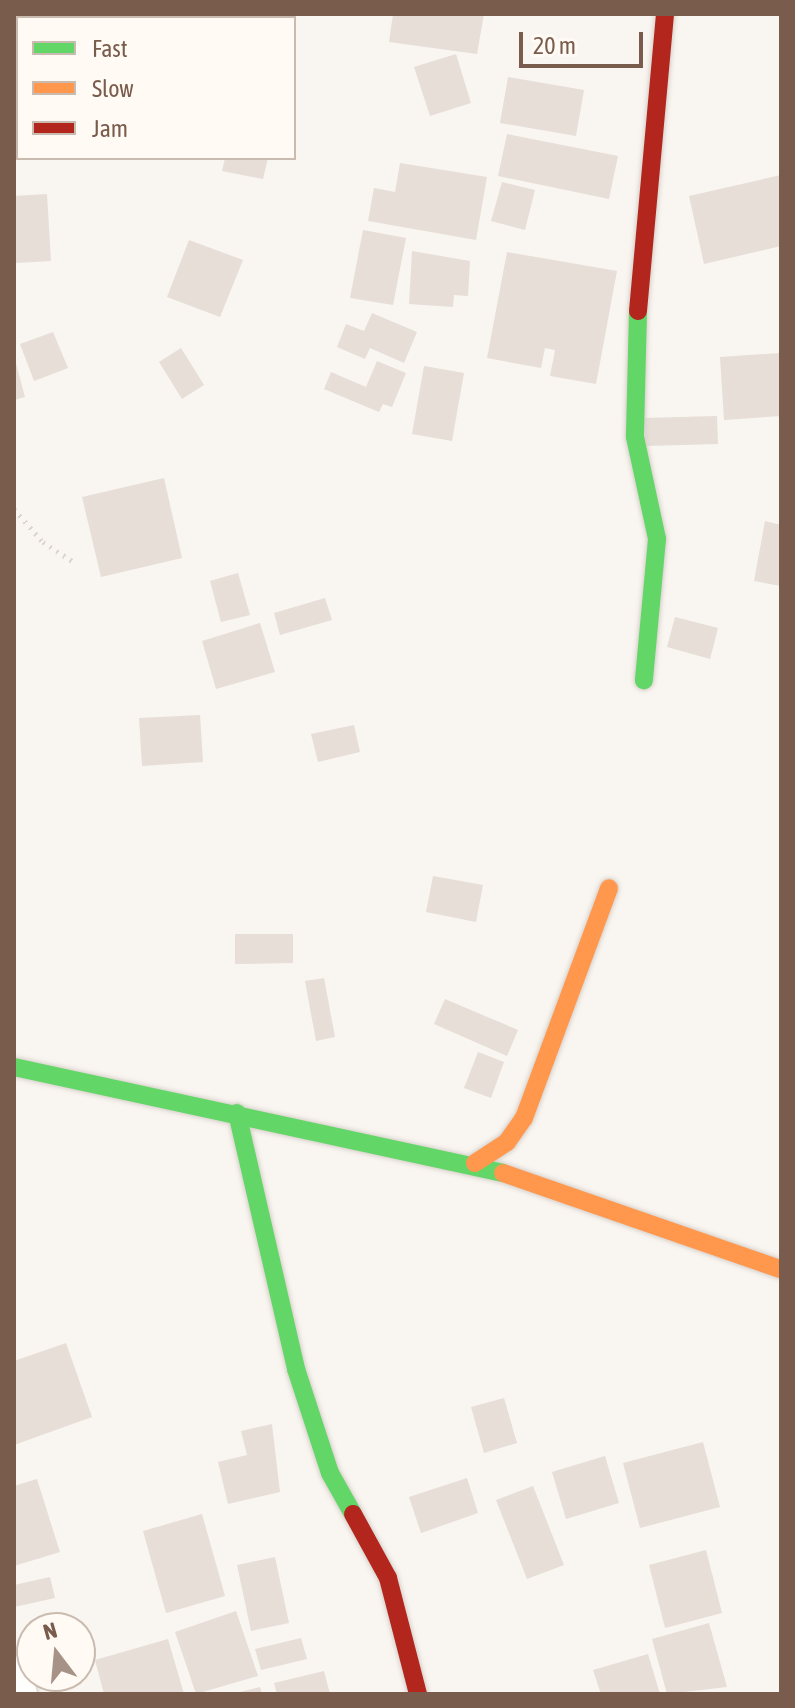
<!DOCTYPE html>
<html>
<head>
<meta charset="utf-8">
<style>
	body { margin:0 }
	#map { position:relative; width:795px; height:1708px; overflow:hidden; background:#f9f5f0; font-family:"Asap Condensed",sans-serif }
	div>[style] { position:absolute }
	.building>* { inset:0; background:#e6ded7 }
	.path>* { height:5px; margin-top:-2.5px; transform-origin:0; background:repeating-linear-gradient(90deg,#dcd5d0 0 2px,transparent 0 8px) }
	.roads { filter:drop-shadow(0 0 2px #d7d1cb) drop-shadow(0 0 2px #d7d1cb) }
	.street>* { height:32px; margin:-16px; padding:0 16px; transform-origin:16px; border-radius:16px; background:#fefefd }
	.fast>* { height:18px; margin:-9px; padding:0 9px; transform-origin:9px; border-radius:9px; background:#63d668 }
	.slow>* { height:18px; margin:-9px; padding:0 9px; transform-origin:9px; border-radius:9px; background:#ff974d }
	.jam>* { height:18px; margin:-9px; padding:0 9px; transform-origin:9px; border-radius:9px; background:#b3261e }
	span { translate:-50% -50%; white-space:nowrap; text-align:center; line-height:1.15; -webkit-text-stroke:6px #fffaf3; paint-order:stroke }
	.frame { position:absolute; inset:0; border:16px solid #7a5c4d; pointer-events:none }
	.legend { position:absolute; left:16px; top:16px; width:280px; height:144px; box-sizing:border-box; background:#fffaf3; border:2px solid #cabbb1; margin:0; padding:10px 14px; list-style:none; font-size:24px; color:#7a5c4d }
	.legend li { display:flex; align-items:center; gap:16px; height:40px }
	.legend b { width:40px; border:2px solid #cabbb1 }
	.north { position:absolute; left:16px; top:1612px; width:80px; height:80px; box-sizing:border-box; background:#fffaf3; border:2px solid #cabbb1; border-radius:50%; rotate:344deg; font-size:22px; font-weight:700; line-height:32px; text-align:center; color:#7a5c4d }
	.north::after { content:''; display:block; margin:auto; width:28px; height:36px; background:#a69286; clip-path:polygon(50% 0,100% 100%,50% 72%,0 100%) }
	.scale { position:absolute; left:519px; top:32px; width:124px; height:36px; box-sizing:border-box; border:4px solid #7a5c4d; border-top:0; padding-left:10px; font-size:24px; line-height:28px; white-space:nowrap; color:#7a5c4d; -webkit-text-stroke:6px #fffaf3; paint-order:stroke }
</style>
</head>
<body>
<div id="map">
	<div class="building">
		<i style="clip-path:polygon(14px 14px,40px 14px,18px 18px,18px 25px)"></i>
		<i style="clip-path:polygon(154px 14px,200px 14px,201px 18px,155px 18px)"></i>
		<i style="clip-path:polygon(393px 14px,484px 14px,477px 54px,389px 42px)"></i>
		<i style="clip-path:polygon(456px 54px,471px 103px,430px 116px,414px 67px)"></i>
		<i style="clip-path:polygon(508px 77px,584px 90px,576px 136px,500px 123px)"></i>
		<i style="clip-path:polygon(507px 134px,618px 156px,609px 199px,498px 176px)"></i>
		<i style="clip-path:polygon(225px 158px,268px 158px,263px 179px,222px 171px)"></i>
		<i style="clip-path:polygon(400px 163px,487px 177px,476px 240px,368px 221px,374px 188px,395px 192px)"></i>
		<i style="clip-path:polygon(781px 175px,781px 246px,704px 264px,689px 196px)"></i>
		<i style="clip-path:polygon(502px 182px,535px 190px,525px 230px,491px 221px)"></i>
		<i style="clip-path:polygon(47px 194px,51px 261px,16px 263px,14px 196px)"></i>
		<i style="clip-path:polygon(363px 230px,406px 238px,393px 305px,350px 298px)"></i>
		<i style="clip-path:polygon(189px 240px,243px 260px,220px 317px,167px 297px)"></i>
		<i style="clip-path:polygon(412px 251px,470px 261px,468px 296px,454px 295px,453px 307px,409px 304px)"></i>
		<i style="clip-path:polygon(507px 252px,617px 271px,596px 384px,550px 376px,555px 350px,545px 348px,541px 368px,487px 358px)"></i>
		<i style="clip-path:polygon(372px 313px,417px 332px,404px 363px,370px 348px,365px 359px,337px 347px,346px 324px,364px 331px)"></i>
		<i style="clip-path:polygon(53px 332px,68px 368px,34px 381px,20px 344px)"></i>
		<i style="clip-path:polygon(181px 348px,204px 385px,182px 399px,159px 362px)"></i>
		<i style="clip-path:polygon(781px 353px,781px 416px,724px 420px,720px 357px)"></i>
		<i style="clip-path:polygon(15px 360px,25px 397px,14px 400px,14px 361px)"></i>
		<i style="clip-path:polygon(377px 361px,406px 373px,392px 407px,383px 404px,379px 412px,324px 389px,331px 372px,366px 387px)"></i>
		<i style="clip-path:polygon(424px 366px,464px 373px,452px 441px,412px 434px)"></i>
		<i style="clip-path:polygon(717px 416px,718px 444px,645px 446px,644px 418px)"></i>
		<i style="clip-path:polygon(164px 478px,182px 558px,101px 577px,82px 497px)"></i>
		<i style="clip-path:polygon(765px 521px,781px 525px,781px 586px,754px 581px)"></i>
		<i style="clip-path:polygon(238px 573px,250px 615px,221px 622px,210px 581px)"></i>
		<i style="clip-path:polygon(325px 598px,332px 620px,280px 635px,274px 613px)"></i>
		<i style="clip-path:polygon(675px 617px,718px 628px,710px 659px,667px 647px)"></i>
		<i style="clip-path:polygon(260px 623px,275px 672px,216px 689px,202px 641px)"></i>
		<i style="clip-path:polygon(200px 715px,203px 762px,142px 766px,139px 718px)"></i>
		<i style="clip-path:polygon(354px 725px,360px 752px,318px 762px,311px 734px)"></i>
		<i style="clip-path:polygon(433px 876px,483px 885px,476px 922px,426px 912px)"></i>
		<i style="clip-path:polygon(235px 934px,293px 934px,293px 963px,235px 964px)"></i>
		<i style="clip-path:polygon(324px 978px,335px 1037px,316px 1041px,305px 981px)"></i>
		<i style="clip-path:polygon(445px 999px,518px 1030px,507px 1056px,434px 1024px)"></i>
		<i style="clip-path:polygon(478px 1052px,504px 1062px,491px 1098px,464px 1088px)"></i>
		<i style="clip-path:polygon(66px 1343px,92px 1417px,14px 1445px,14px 1361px)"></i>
		<i style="clip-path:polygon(504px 1398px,517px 1443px,484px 1453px,471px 1407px)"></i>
		<i style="clip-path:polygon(272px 1424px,280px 1492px,228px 1504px,218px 1462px,247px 1455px,241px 1431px)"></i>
		<i style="clip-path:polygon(703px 1442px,720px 1507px,640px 1528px,623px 1463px)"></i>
		<i style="clip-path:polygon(605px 1456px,619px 1503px,566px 1519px,552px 1472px)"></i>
		<i style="clip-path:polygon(467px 1478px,478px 1513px,421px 1533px,409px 1497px)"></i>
		<i style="clip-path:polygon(37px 1479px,60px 1552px,14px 1566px,14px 1486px)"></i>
		<i style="clip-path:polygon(533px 1486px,564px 1565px,527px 1579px,496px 1500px)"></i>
		<i style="clip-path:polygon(202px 1514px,225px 1596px,166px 1613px,143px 1531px)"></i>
		<i style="clip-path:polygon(706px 1550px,722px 1613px,665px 1628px,649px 1565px)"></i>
		<i style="clip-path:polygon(275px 1557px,289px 1623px,251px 1631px,237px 1565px)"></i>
		<i style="clip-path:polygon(50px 1577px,55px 1598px,14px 1607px,14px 1585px)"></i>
		<i style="clip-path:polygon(236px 1611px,258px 1676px,196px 1694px,175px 1632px)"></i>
		<i style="clip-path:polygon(709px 1623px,727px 1687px,667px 1694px,652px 1639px)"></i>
		<i style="clip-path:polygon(301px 1638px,307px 1659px,261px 1670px,255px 1649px)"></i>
		<i style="clip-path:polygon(168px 1639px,184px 1694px,104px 1694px,95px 1660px)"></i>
		<i style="clip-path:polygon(648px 1654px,660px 1694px,601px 1694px,593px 1670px)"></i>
		<i style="clip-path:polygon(324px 1671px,330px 1694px,277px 1694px,274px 1683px)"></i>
		<i style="clip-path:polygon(260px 1687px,262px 1694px,236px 1694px,236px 1693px)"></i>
	</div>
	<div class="path">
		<i style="left:14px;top:509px;width:44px;rotate:48.7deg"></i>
		<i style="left:43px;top:542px;width:37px;rotate:33deg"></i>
	</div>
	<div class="roads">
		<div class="street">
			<i style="left:14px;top:1668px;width:27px;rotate:75deg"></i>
		</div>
		<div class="fast">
			<i style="left:638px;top:311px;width:126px;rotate:91.4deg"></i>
			<i style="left:635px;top:437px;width:104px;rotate:77.8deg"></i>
			<i style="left:657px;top:539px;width:142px;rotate:95.3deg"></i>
			<i style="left:14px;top:1067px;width:500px;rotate:12.23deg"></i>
			<i style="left:237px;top:1113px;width:263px;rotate:77deg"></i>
			<i style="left:296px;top:1369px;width:109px;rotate:71.9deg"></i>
			<i style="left:330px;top:1473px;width:47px;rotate:60.7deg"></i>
		</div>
		<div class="slow">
			<i style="left:475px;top:1163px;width:38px;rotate:-33deg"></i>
			<i style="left:507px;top:1142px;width:29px;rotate:-55deg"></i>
			<i style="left:524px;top:1118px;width:245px;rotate:-69.7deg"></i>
			<i style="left:503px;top:1173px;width:294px;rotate:19.1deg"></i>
		</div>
		<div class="jam">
			<i style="left:638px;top:311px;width:298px;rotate:-84.8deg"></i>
			<i style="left:353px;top:1514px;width:73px;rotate:61.3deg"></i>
			<i style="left:388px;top:1578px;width:120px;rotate:75.5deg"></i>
		</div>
	</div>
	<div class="frame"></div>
	<ul class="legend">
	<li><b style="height:10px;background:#63d668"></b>Fast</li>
	<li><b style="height:10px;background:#ff974d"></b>Slow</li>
	<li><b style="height:10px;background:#b3261e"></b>Jam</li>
	</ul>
	<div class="north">N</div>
	<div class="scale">20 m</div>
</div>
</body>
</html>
